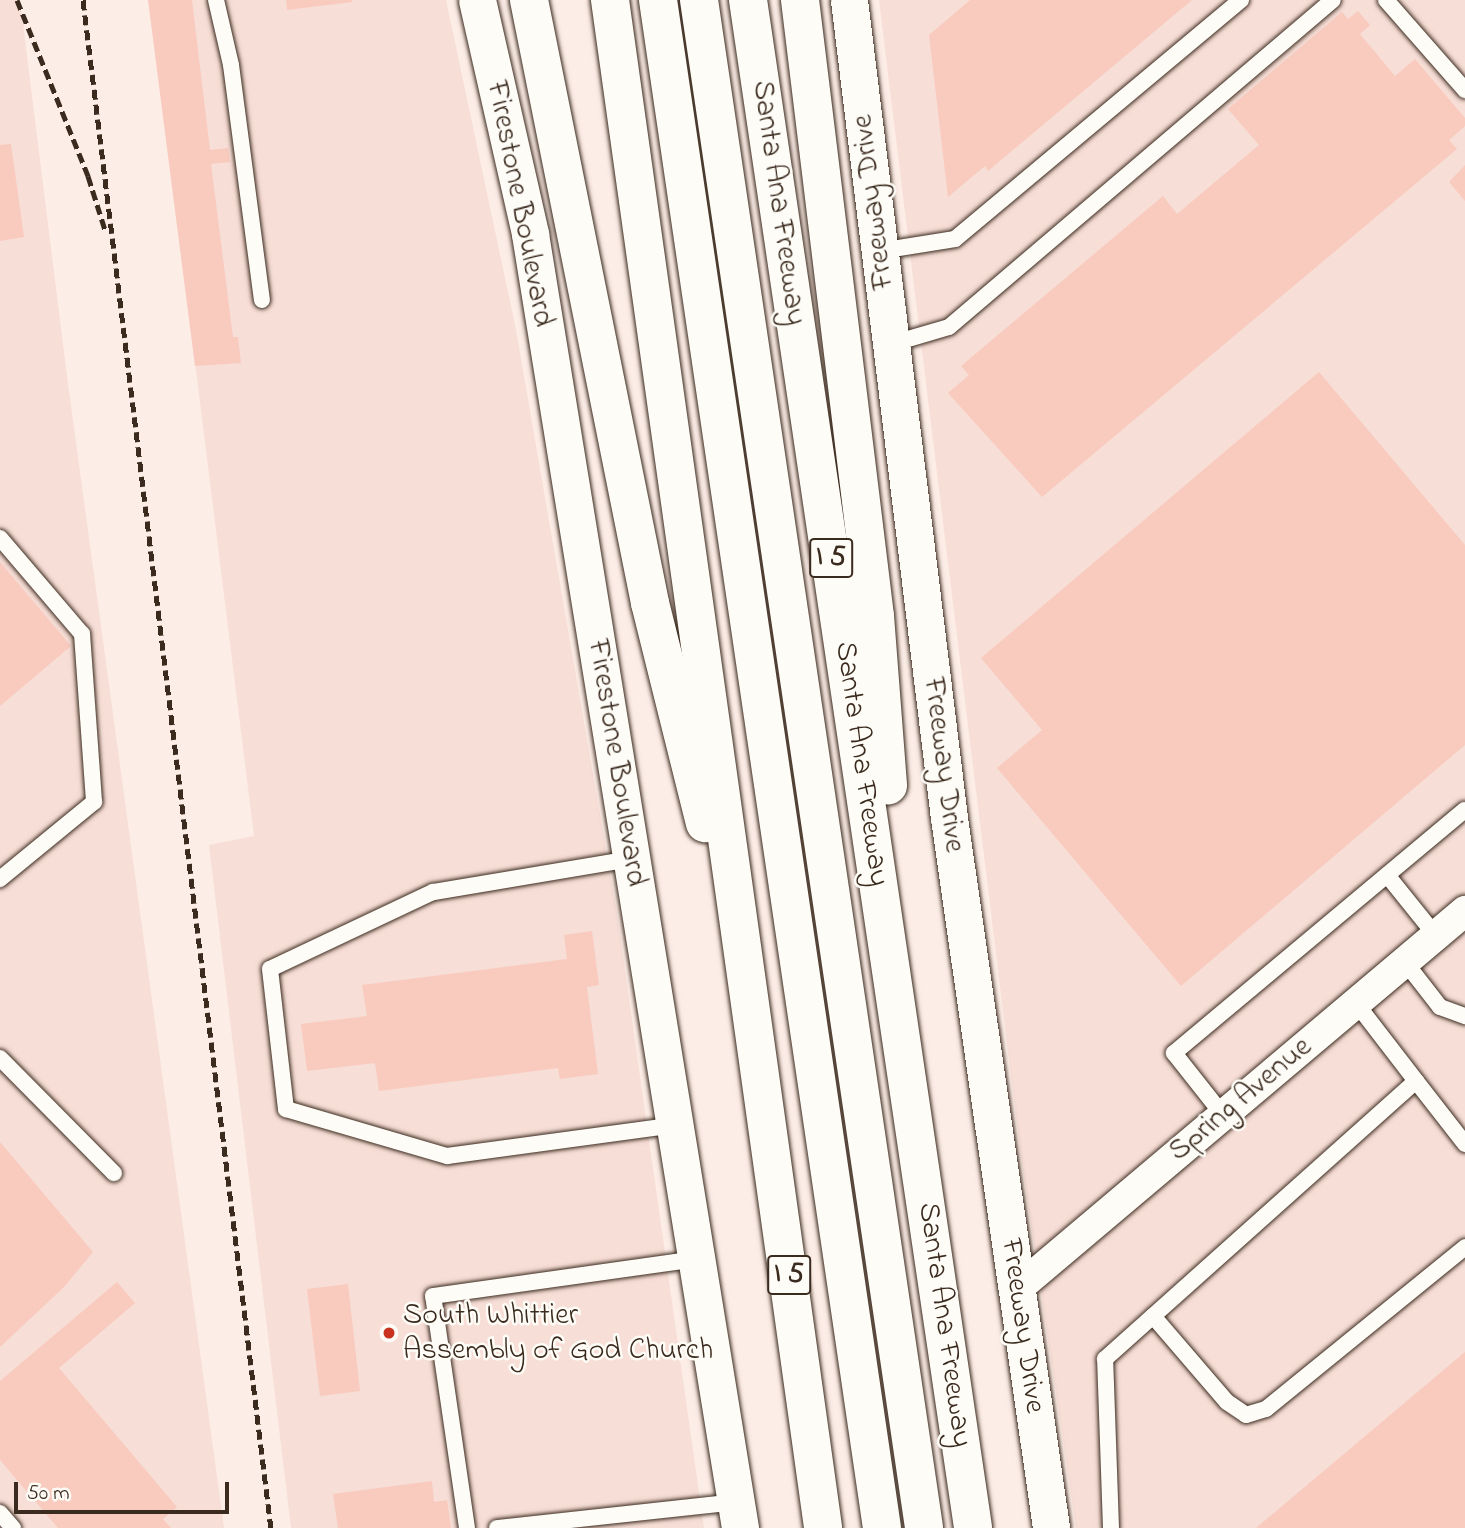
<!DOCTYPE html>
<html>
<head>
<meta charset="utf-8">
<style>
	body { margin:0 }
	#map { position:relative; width:1465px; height:1528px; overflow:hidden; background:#fcede6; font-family:"Indie Flower",sans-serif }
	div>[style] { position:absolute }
	.built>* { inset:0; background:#f7ded6 }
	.building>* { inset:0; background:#f9cabe }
	.roads { filter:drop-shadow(0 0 2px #3b2a1e) drop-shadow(0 0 2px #3b2a1e) }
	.service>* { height:16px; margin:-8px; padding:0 8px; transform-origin:8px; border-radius:8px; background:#fdfcf7 }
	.minor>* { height:30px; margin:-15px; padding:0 15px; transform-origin:15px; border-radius:15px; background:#fdfcf7 }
	.tertiary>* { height:37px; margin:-18.5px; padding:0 18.5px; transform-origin:18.5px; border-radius:18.5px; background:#fdfcf7 }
	.motorway>* { height:38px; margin:-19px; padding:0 19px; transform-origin:19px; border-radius:19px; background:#fdfcf7 }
	.rail>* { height:5px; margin-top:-2.5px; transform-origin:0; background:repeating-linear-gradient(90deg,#3b2a1e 0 10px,transparent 0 15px) }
	.dots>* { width:19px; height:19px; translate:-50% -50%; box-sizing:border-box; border:4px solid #fdfcf7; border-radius:50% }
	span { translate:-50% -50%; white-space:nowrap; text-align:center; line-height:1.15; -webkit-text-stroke:5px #fdfcf7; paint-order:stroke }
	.shield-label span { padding:2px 5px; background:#fdfcf7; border:2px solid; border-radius:5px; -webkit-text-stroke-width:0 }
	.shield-label { font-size:28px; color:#3b2a1e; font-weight:700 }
	.street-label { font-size:30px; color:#3b2a1e }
	.poi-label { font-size:30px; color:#3b2a1e }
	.left { translate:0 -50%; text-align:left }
	.scale { position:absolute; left:14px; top:1482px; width:215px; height:32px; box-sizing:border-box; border:4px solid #3b2a1e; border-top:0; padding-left:9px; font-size:21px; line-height:24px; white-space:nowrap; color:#3b2a1e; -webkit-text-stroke:5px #fdfcf7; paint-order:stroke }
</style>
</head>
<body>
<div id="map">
	<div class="built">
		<i style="clip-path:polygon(0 0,20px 0,68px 384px,224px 1528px,0 1528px)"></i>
		<i style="clip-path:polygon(150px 0,446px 0,516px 330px,616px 907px,704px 1528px,291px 1528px,209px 845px,254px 836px)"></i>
		<i style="clip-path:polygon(879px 0,1465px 0,1465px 1528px,1076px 1528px,1021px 1157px)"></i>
	</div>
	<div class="building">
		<i style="clip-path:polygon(148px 0,192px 0,210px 150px,228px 148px,230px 162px,211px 164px,233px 337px,238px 337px,241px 363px,195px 366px)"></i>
		<i style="clip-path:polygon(286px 0,352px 0,352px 2px,287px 10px)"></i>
		<i style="clip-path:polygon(970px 0,1192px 0,988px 171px,985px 166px,948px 197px,929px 35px)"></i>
		<i style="clip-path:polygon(1358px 11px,1370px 25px,1360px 34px,1395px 76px,1415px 59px,1465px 118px,1465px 126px,1449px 140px,1457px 149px,1042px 497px,948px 393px,969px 375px,961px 366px,1163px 196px,1177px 214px,1259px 145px,1228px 109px,1342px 12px,1348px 19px)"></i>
		<i style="clip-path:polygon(11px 144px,24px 237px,0 241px,0 145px)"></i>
		<i style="clip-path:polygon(1465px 165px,1465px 201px,1449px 182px)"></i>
		<i style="clip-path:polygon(1319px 372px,1465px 545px,1465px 745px,1181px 986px,997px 768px,1042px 730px,981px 658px)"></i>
		<i style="clip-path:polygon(0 562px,71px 646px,0 706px)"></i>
		<i style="clip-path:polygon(592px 931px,599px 985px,587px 987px,598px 1074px,560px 1079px,558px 1068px,379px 1091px,375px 1063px,307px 1071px,301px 1024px,367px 1016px,362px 985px,567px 959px,564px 935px)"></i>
		<i style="clip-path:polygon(0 1142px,93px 1252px,64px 1287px,0 1347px)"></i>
		<i style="clip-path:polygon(117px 1282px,135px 1303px,59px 1368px,177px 1507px,163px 1519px,171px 1528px,58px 1528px,0 1460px,0 1381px)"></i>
		<i style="clip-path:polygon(348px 1284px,360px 1391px,320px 1396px,307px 1289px)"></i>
		<i style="clip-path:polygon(1465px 1352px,1465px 1528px,1256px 1528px)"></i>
		<i style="clip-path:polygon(432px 1481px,434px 1502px,447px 1500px,451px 1528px,338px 1528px,333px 1494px)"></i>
	</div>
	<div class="roads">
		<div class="service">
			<i style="left:216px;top:0;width:67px;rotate:77deg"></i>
			<i style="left:231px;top:65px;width:237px;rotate:82.5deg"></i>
			<i style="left:1386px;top:0;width:120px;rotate:48.7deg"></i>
			<i style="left:880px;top:251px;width:76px;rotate:-9.1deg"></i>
			<i style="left:955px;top:239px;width:373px;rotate:-39.9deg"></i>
			<i style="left:891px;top:344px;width:60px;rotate:-16.3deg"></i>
			<i style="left:949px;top:327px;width:504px;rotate:-40.42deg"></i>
			<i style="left:0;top:538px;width:126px;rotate:49.5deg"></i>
			<i style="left:82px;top:634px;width:168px;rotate:85.9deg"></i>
			<i style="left:94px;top:802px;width:122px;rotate:140.7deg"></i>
			<i style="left:631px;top:859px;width:201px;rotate:170.5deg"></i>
			<i style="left:433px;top:892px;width:180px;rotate:154.7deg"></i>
			<i style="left:270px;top:969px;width:141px;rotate:83.5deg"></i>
			<i style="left:286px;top:1109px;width:168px;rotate:16.3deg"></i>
			<i style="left:447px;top:1156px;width:230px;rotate:-7.7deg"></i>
			<i style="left:1387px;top:875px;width:78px;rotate:51.2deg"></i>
			<i style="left:1405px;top:962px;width:57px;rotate:52.1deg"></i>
			<i style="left:1440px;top:1007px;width:27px;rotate:20deg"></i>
			<i style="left:0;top:1058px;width:162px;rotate:45.3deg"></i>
			<i style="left:1416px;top:1081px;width:80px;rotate:52.1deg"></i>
			<i style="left:1223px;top:1115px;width:79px;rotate:-128.3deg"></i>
			<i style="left:1174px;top:1053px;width:379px;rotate:-39.9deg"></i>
			<i style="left:1153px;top:1316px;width:113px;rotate:49.3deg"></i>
			<i style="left:1227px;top:1402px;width:23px;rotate:34deg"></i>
			<i style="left:1246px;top:1415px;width:21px;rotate:-17deg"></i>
			<i style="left:1266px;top:1409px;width:257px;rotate:-39.1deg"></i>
			<i style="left:0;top:1513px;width:20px;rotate:49deg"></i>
			<i style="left:467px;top:1528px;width:234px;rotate:-98.3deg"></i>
			<i style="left:433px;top:1296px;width:267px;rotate:-8deg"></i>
			<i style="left:497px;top:1528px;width:240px;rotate:-6.2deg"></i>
			<i style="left:1111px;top:1528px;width:169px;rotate:-92deg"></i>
			<i style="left:1105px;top:1359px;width:417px;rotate:-41.8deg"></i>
			<i style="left:1416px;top:1081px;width:98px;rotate:-127.6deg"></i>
		</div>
		<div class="minor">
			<i style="left:1016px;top:1290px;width:588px;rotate:-40.17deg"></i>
		</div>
		<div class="tertiary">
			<i style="left:477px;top:0;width:240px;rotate:77.2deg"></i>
			<i style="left:530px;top:234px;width:1311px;rotate:80.78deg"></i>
			<i style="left:849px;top:0;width:824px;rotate:83.03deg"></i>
			<i style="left:949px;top:818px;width:717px;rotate:81.82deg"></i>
		</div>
		<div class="motorway">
			<i style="left:529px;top:0;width:615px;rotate:78.65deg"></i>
			<i style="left:650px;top:603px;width:227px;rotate:76deg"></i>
			<i style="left:610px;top:0;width:1543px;rotate:82.06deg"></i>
			<i style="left:658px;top:0;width:1544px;rotate:81.66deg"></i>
			<i style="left:699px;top:0;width:1544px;rotate:81.62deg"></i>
			<i style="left:748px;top:0;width:1544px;rotate:81.62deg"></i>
			<i style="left:800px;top:0;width:621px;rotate:83.06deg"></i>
			<i style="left:875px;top:616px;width:170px;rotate:85.6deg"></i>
		</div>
	</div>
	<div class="rail">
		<i style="left:17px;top:0;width:190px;rotate:68deg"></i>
		<i style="left:88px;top:176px;width:57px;rotate:72.5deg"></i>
		<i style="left:83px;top:0;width:1540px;rotate:82.99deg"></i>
	</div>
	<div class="dots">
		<i style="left:389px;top:1333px;background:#c8321e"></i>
	</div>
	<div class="shield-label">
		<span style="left:831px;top:558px">I 5</span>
		<span style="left:789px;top:1275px">I 5</span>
	</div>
	<div class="street-label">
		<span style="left:874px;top:202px;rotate:-97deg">Freeway Drive</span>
		<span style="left:778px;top:203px;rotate:82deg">Santa Ana Freeway</span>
		<span style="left:519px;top:204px;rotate:79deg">Firestone Boulevard</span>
		<span style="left:616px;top:763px;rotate:81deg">Firestone Boulevard</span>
		<span style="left:861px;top:764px;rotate:82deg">Santa Ana Freeway</span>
		<span style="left:943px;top:765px;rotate:83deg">Freeway Drive</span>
		<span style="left:1241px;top:1100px;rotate:-40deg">Spring Avenue</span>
		<span style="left:944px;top:1325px;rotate:82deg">Santa Ana Freeway</span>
		<span style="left:1022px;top:1326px;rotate:82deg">Freeway Drive</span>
	</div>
	<div class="poi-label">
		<span class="left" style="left:403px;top:1333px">South Whittier<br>Assembly of God Church</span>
	</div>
	<div class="scale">50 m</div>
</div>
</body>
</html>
